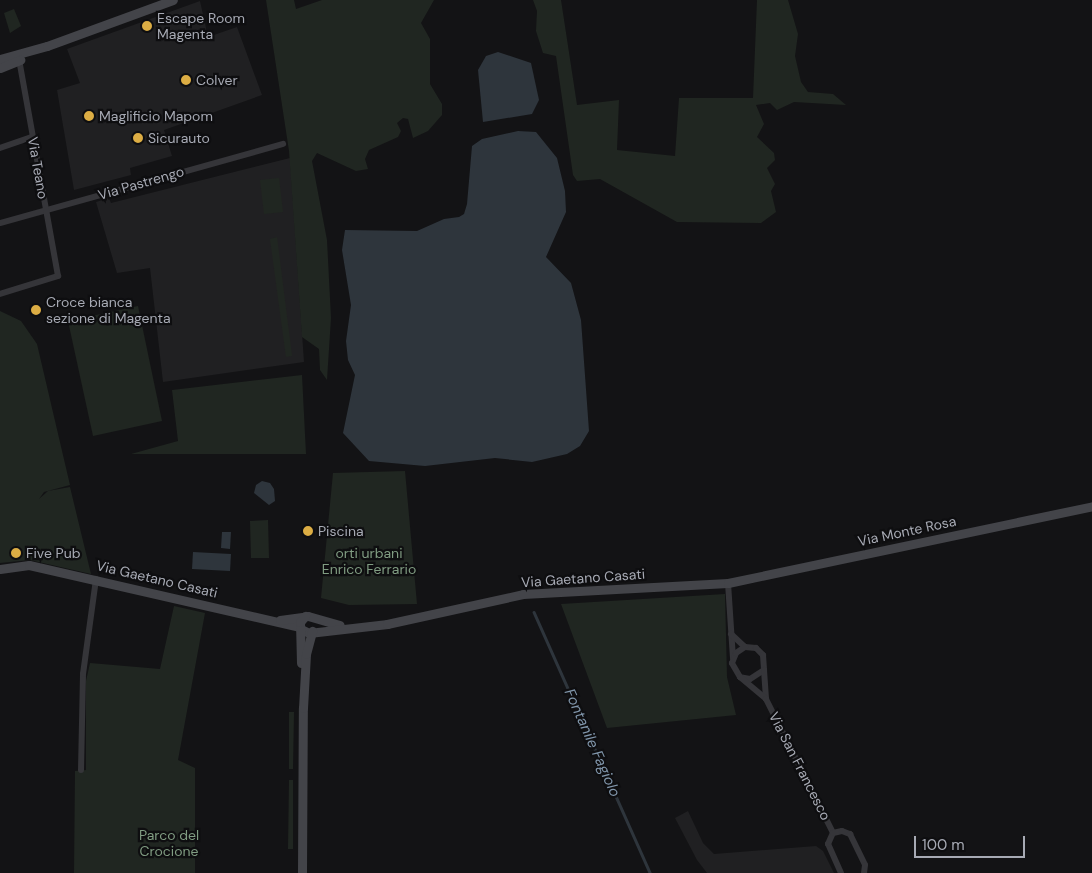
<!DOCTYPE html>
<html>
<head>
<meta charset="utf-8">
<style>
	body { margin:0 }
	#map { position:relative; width:1092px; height:873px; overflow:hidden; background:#131315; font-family:"DM Sans",sans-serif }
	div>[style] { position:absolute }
	.built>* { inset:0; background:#202022 }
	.green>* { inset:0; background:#202621 }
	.water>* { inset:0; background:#2e353c }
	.stream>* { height:2.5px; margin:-1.25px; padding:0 1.25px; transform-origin:1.25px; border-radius:1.25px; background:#2e353c }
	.street>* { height:6px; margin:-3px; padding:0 3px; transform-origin:3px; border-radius:3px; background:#353539 }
	.secondary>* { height:9px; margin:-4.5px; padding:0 4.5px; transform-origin:4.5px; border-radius:4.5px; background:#434449 }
	.dots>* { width:14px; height:14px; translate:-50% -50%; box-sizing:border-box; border:2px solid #0e0e10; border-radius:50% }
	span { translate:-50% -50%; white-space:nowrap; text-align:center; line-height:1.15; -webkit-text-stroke:4.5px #0e0e10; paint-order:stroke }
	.poi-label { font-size:14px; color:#a7aab4 }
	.left { translate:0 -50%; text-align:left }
	.street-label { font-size:14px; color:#a7aab4 }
	.park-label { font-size:14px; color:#809c82 }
	.water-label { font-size:15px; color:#8196ab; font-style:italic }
	.scale { position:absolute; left:914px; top:836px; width:111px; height:22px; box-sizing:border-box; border:2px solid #a7aab4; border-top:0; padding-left:6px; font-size:15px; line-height:18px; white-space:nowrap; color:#a7aab4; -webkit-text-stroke:4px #0e0e10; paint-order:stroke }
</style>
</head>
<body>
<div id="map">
	<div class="built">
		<i style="clip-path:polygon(200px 1px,208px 37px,237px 27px,262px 95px,164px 130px,172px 156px,130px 168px,131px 175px,74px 190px,57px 90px,80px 83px,67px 49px)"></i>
		<i style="clip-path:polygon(290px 158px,304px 362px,163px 382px,150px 268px,117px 273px,96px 202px,109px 198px,111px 203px)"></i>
		<i style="clip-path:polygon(688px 811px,703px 843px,714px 854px,816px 846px,823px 851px,834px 873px,707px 873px,697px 860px,675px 818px)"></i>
	</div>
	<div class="green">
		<i style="clip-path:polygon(266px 0,294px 0,296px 9px,322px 0,434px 0,421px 23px,430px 39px,430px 84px,442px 104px,442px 115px,428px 131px,413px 138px,408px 119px,403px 118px,397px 123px,401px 131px,398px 137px,369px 150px,365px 159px,368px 169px,356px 171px,317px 153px,312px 161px,327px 240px,331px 318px,327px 380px,320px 370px,319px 349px,302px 337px,289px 151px)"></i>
		<i style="clip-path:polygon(533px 0,561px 0,577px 105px,619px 100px,617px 150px,675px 156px,679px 98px,753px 98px,757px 0,788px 0,798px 34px,795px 56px,801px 82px,808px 92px,833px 94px,846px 105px,794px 102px,777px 110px,770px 103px,756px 105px,764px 124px,757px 137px,774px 153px,775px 160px,767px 168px,775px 184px,771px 191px,776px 212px,761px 223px,677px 222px,600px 179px,577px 181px,573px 175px,556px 56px,543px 53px,536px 31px,537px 11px)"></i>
		<i style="clip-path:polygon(14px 9px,21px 26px,10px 33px,4px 13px)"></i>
		<i style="clip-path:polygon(279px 178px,283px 212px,264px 214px,260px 180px)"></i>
		<i style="clip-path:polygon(277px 237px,292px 356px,286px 357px,270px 239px)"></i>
		<i style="clip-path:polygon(138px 306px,162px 421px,93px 436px,68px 321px)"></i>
		<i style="clip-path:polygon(0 311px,21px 321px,37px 344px,70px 485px,44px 492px,39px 499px,48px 491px,70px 487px,91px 574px,30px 560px,0 563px)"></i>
		<i style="clip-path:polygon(302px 375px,306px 454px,131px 454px,178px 441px,172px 390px)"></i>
		<i style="clip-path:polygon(405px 471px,417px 604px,349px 605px,321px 598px,333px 473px)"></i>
		<i style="clip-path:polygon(268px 520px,269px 558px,251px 558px,250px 521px)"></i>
		<i style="clip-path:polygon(725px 594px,727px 677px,736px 715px,607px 728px,561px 604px)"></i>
		<i style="clip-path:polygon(174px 606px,205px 613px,178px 760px,195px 768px,195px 873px,74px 873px,75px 771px,86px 770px,86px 681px,90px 663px,160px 669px)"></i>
		<i style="clip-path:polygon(289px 712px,294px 712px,293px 769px,289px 769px)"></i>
		<i style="clip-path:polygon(289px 780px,293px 780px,293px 849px,288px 849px)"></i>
	</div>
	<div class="water">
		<i style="clip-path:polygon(498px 52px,531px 63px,539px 100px,532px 114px,483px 122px,478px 70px,486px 56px)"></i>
		<i style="clip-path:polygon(518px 131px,536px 132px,557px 158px,565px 191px,566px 212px,546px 257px,571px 283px,581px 320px,589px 431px,580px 446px,567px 454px,532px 462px,495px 458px,425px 466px,369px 461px,343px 433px,355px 375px,348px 360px,346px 341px,351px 305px,342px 250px,345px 230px,417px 231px,444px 219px,459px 217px,464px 214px,467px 204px,472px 146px,482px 139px)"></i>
		<i style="clip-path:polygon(262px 481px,270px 483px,274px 489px,275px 501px,269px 505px,254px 493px,256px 485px)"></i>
		<i style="clip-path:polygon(222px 532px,231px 532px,230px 549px,221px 548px)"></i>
		<i style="clip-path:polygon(193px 552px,231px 554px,230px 571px,192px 569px)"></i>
	</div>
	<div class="stream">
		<i style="left:534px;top:612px;width:286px;rotate:66deg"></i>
	</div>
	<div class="street">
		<i style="left:0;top:148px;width:34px;rotate:-19deg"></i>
		<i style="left:0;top:223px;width:294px;rotate:-15.6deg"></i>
		<i style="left:0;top:294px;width:61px;rotate:-17.2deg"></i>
		<i style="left:58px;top:276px;width:219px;rotate:-100.2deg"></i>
		<i style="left:728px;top:583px;width:75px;rotate:86.2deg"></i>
		<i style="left:731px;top:634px;width:19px;rotate:43deg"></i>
		<i style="left:745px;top:647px;width:11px;rotate:5deg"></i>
		<i style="left:756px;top:648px;width:10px;rotate:45deg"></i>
		<i style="left:763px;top:655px;width:15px;rotate:86deg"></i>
		<i style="left:764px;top:670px;width:17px;rotate:147deg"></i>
		<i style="left:750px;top:679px;width:10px;rotate:-169deg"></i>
		<i style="left:740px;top:677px;width:16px;rotate:-120deg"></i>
		<i style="left:732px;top:663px;width:11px;rotate:-68deg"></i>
		<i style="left:736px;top:653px;width:11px;rotate:-34deg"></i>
		<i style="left:764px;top:670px;width:29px;rotate:86deg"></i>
		<i style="left:740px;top:677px;width:34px;rotate:40deg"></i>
		<i style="left:766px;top:699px;width:150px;rotate:63.4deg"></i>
		<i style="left:81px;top:770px;width:96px;rotate:-88.8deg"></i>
		<i style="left:83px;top:674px;width:96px;rotate:-82.2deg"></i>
		<i style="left:841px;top:873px;width:32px;rotate:-114deg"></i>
		<i style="left:828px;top:844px;width:12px;rotate:-66deg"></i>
		<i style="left:833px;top:833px;width:9px;rotate:-13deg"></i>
		<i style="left:842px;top:831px;width:9px;rotate:21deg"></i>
		<i style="left:850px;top:834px;width:34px;rotate:64deg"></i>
		<i style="left:865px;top:865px;width:8px;rotate:97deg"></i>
	</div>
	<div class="secondary">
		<i style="left:0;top:59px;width:49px;rotate:-15.5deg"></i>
		<i style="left:47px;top:46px;width:134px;rotate:-20.1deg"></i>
		<i style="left:0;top:68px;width:22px;rotate:-22deg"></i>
		<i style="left:0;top:569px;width:29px;rotate:-8deg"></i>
		<i style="left:29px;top:565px;width:277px;rotate:12.9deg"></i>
		<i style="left:280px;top:620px;width:28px;rotate:-8deg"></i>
		<i style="left:308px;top:616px;width:33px;rotate:16deg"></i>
		<i style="left:301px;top:629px;width:9px;rotate:27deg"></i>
		<i style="left:309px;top:633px;width:79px;rotate:-6.6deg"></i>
		<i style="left:387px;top:624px;width:139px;rotate:-12.4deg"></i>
		<i style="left:523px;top:594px;width:205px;rotate:-3.1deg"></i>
		<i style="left:728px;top:583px;width:372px;rotate:-11.9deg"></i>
		<i style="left:301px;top:663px;width:41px;rotate:-91.4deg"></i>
		<i style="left:300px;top:622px;width:8px;rotate:-50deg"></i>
		<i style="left:302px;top:873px;width:165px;rotate:-89.7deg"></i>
		<i style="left:303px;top:708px;width:54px;rotate:-86.8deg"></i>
		<i style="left:306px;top:654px;width:24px;rotate:-75deg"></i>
	</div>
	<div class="dots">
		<i style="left:147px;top:26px;background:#dcad44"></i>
		<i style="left:186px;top:80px;background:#dcad44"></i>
		<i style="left:89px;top:116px;background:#dcad44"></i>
		<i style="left:138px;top:138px;background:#dcad44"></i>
		<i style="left:36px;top:310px;background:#dcad44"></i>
		<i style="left:308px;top:531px;background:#dcad44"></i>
		<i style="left:16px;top:553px;background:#dcad44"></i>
	</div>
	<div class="poi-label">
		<span class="left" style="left:157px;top:26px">Escape Room<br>Magenta</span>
		<span class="left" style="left:196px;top:80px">Colver</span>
		<span class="left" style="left:99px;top:116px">Maglificio Mapom</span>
		<span class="left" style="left:148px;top:138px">Sicurauto</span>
		<span class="left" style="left:46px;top:310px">Croce bianca<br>sezione di Magenta</span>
		<span class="left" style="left:318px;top:531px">Piscina</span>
		<span class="left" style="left:26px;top:553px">Five Pub</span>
	</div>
	<div class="street-label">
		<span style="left:38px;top:168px;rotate:80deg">Via Teano</span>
		<span style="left:141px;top:183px;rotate:-16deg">Via Pastrengo</span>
		<span style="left:907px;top:531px;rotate:-12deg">Via Monte Rosa</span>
		<span style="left:583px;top:578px;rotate:-4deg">Via Gaetano Casati</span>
		<span style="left:157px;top:579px;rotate:13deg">Via Gaetano Casati</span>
		<span style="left:800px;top:766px;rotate:63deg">Via San Francesco</span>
	</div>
	<div class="park-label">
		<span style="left:369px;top:561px">orti urbani<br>Enrico Ferrario</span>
		<span style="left:169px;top:843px">Parco del<br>Crocione</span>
	</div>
	<div class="water-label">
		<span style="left:592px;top:743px;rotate:66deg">Fontanile Fagiolo</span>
	</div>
	<div class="scale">100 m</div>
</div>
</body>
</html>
